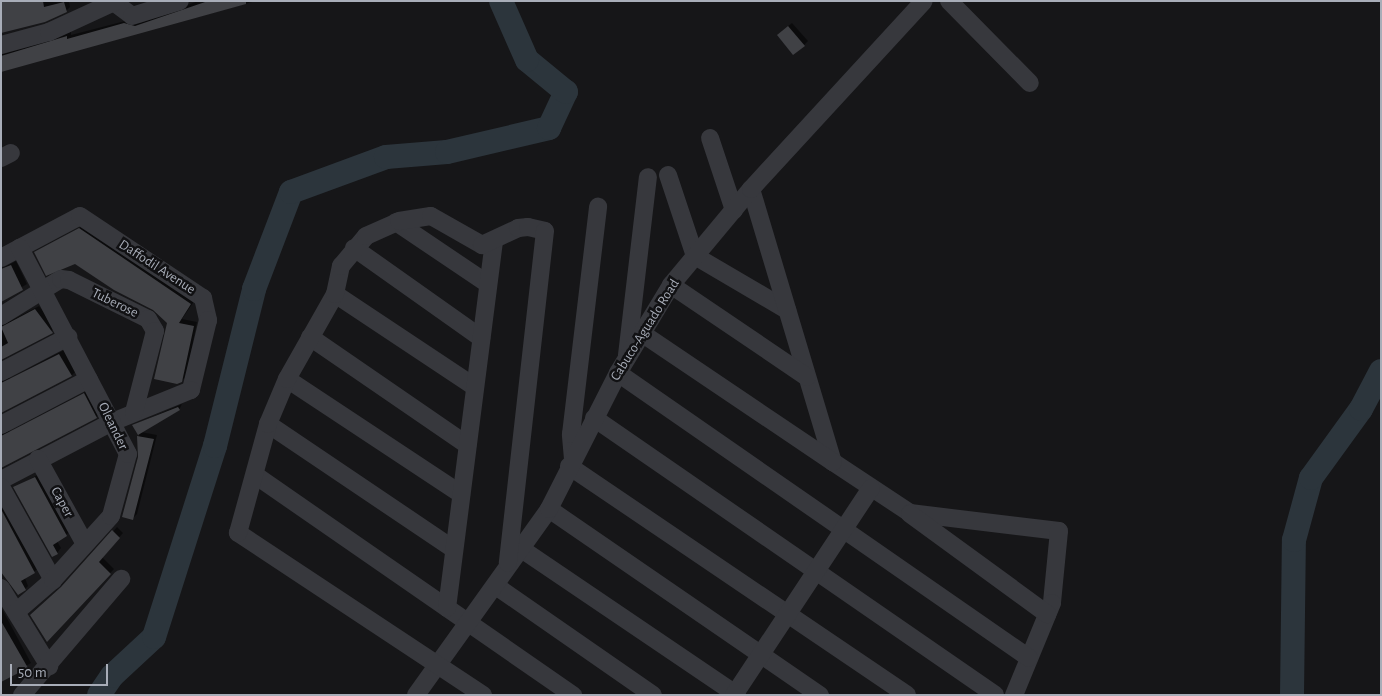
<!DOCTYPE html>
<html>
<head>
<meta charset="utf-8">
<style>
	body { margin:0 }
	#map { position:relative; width:1382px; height:696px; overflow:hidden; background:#161618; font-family:"Alegreya Sans",sans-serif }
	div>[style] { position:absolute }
	.shadow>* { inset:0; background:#0007 }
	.river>* { height:24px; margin:-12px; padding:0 12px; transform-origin:12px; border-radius:12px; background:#2c353c }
	.building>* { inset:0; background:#404145 }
	.minor>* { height:18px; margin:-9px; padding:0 9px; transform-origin:9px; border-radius:9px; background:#37383d }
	span { translate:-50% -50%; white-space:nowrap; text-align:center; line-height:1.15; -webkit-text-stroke:5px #111113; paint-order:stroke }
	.street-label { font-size:14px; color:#a8adb8 }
	.frame { position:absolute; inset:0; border:2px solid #a8adb8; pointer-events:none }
	.scale { position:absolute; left:10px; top:664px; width:98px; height:22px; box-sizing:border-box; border:2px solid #a8adb8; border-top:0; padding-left:6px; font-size:15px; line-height:18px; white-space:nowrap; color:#a8adb8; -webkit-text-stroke:4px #111113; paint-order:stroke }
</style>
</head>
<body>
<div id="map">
	<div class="shadow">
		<i style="clip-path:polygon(1px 1px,69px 1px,70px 7px,66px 11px)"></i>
		<i style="clip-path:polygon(256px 1px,1px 70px,1px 54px,71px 32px,71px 35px,129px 20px,140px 23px,198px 1px)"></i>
		<i style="clip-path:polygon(792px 23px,808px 41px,804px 45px,782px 31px)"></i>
		<i style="clip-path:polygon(84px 225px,195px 300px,182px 319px,197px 322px,186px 377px,181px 381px,168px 323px,153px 308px,75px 262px,36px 253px)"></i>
		<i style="clip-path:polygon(16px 261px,27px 284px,1px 300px,1px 269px)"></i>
		<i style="clip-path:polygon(39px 306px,56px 328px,1px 359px,1px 326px)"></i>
		<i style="clip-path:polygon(64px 350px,76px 371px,72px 375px,1px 411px,1px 378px,11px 378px)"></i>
		<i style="clip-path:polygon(89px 390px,100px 413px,96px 417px,1px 467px,1px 430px,11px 431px)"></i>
		<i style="clip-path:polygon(182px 404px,179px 410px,141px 432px,157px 435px,137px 514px,133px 518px,140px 457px,139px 435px,134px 425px)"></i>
		<i style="clip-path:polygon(39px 474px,71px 531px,57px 541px,61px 548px,57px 553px,15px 488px)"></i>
		<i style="clip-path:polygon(1px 499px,39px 568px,25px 578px,28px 586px,24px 590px,1px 565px)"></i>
		<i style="clip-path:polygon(117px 527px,123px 533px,102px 557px,114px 569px,47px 640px,64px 586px)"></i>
		<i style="clip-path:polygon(1px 607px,31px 663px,1px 680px)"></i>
	</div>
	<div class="river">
		<i style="left:99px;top:695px;width:23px;rotate:-56deg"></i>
		<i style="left:112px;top:676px;width:57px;rotate:-42.9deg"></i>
		<i style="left:154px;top:637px;width:201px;rotate:-72.3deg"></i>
		<i style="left:215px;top:446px;width:162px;rotate:-76deg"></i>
		<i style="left:254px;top:289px;width:104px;rotate:-69.1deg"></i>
		<i style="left:291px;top:192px;width:101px;rotate:-20.2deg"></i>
		<i style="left:386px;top:157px;width:61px;rotate:-4.7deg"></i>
		<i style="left:447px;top:152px;width:105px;rotate:-13.2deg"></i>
		<i style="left:549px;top:128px;width:40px;rotate:-65deg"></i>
		<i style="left:566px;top:92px;width:50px;rotate:-140.6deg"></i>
		<i style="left:527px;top:60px;width:64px;rotate:-113.8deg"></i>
		<i style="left:1292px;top:695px;width:155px;rotate:-89.3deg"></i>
		<i style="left:1294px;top:540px;width:64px;rotate:-74.7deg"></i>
		<i style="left:1311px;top:478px;width:85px;rotate:-54.1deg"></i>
		<i style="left:1361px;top:409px;width:43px;rotate:-62.2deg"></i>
	</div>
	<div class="building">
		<i style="clip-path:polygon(1px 1px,43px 1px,44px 7px,64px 2px,67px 12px,45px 22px,1px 33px)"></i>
		<i style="clip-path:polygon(208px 1px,246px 1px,246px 4px,1px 72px,1px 56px,67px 36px,67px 39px,124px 23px,135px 26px)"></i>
		<i style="clip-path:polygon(788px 26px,805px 46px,793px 55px,777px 35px)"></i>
		<i style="clip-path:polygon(79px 228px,191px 304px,179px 323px,194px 326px,182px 382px,177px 384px,154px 379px,167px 323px,153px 310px,114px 290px,75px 264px,46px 276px,34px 252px)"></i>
		<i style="clip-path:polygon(11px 265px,23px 290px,1px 302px,1px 269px)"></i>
		<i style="clip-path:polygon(35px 309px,53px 333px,1px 360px,1px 347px,8px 343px,1px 327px)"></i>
		<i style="clip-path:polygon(59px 354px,72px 376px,1px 413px,1px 383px)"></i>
		<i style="clip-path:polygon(84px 393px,97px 418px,1px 468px,1px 436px)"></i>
		<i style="clip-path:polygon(178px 407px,180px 410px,138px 435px,132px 425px)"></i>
		<i style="clip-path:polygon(137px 436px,154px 439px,133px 520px,122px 517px,138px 457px)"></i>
		<i style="clip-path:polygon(35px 477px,67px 536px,53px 545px,58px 554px,52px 557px,13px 487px)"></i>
		<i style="clip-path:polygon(1px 509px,35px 573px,21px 581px,26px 590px,18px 595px,1px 572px)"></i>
		<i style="clip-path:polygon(112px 530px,120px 538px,99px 562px,111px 574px,47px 642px,30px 615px,61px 587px)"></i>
		<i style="clip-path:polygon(1px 621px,28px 668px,1px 682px)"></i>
	</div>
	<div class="minor">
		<i style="left:949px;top:1px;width:115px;rotate:45.4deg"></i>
		<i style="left:115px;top:3px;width:21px;rotate:37deg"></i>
		<i style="left:132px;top:16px;width:50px;rotate:-17.4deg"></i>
		<i style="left:1px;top:45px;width:50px;rotate:-15.2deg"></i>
		<i style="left:49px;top:32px;width:74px;rotate:-24.8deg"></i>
		<i style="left:710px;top:138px;width:76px;rotate:71.6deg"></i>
		<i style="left:1px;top:158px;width:11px;rotate:-27deg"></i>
		<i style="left:668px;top:175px;width:85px;rotate:71.6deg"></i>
		<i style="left:695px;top:256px;width:107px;rotate:30.4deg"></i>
		<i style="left:751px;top:189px;width:285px;rotate:73.3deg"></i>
		<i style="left:833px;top:462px;width:92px;rotate:33.5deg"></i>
		<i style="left:910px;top:513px;width:150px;rotate:6.9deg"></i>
		<i style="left:1059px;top:531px;width:72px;rotate:95.6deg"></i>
		<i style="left:1052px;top:603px;width:100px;rotate:112.4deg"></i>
		<i style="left:396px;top:222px;width:111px;rotate:34deg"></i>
		<i style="left:354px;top:248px;width:156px;rotate:35.3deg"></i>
		<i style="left:1px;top:258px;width:89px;rotate:-28deg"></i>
		<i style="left:80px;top:216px;width:148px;rotate:33.7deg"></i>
		<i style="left:203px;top:298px;width:23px;rotate:77deg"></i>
		<i style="left:208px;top:320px;width:72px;rotate:103.7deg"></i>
		<i style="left:191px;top:390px;width:85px;rotate:157.9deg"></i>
		<i style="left:112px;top:422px;width:125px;rotate:152.4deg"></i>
		<i style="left:671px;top:285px;width:164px;rotate:34.1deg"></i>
		<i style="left:335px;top:294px;width:168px;rotate:33.6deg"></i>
		<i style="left:1px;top:316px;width:70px;rotate:-31.7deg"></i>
		<i style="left:61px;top:279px;width:8px;rotate:7deg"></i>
		<i style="left:69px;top:280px;width:88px;rotate:26.3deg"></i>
		<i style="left:148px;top:319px;width:14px;rotate:60deg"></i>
		<i style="left:155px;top:331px;width:84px;rotate:104.5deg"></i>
		<i style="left:643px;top:334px;width:229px;rotate:34deg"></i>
		<i style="left:310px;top:337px;width:191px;rotate:34.5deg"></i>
		<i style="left:627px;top:355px;width:179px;rotate:-83.3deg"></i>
		<i style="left:1px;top:372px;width:76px;rotate:-27.6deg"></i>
		<i style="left:618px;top:373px;width:500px;rotate:34.74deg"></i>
		<i style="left:287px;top:379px;width:209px;rotate:33.5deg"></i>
		<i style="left:594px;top:418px;width:487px;rotate:34.6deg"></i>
		<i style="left:268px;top:424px;width:222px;rotate:34deg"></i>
		<i style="left:1px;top:425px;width:99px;rotate:-27.6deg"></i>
		<i style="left:38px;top:459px;width:97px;rotate:61.1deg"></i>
		<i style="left:573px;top:459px;width:25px;rotate:-95deg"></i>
		<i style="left:571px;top:434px;width:229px;rotate:-83.2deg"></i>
		<i style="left:569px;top:466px;width:408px;rotate:34.1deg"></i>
		<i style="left:255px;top:475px;width:387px;rotate:34.7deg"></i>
		<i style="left:1px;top:487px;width:107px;rotate:60.8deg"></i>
		<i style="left:549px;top:509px;width:329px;rotate:34.5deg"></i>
		<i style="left:910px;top:514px;width:170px;rotate:36.1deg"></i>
		<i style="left:520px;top:548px;width:262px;rotate:34.1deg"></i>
		<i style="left:496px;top:586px;width:191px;rotate:34.8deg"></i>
		<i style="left:1px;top:588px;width:92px;rotate:58.4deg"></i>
		<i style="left:447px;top:608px;width:370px;rotate:-82.7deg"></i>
		<i style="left:16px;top:612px;width:49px;rotate:-40.9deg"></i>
		<i style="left:53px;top:580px;width:86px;rotate:-47.8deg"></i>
		<i style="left:111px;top:516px;width:64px;rotate:-74.7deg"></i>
		<i style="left:128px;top:454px;width:233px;rotate:-117.7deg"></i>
		<i style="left:22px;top:695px;width:153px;rotate:-49.5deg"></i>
		<i style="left:416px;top:695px;width:229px;rotate:-54.4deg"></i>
		<i style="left:549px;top:509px;width:153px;rotate:-63.1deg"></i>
		<i style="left:618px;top:373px;width:103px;rotate:-58.9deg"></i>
		<i style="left:671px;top:285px;width:125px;rotate:-50.2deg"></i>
		<i style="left:751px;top:189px;width:255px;rotate:-47.4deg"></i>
		<i style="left:483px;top:695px;width:294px;rotate:-146.5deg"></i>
		<i style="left:238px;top:533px;width:113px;rotate:-74.6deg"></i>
		<i style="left:268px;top:424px;width:49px;rotate:-67.1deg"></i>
		<i style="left:287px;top:379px;width:98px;rotate:-60.5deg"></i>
		<i style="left:335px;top:294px;width:29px;rotate:-78deg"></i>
		<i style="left:341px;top:266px;width:39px;rotate:-50deg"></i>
		<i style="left:366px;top:236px;width:36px;rotate:-24deg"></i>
		<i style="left:399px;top:221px;width:32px;rotate:-9deg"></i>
		<i style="left:431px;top:216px;width:59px;rotate:29.6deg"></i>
		<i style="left:482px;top:245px;width:40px;rotate:-25deg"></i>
		<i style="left:518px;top:228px;width:10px;rotate:-6deg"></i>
		<i style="left:528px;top:227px;width:17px;rotate:13deg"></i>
		<i style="left:545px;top:231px;width:334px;rotate:96.4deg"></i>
		<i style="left:734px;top:695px;width:248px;rotate:-56.5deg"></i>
	</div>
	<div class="street-label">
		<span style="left:157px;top:267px;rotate:33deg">Daffodil Avenue</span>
		<span style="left:115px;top:303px;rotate:26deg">Tuberose</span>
		<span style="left:645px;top:330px;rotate:-58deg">Cabuco-Aguado Road</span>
		<span style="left:113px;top:426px;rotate:64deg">Oleander</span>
		<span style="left:62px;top:502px;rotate:61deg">Caper</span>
	</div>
	<div class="frame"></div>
	<div class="scale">50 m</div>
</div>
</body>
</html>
